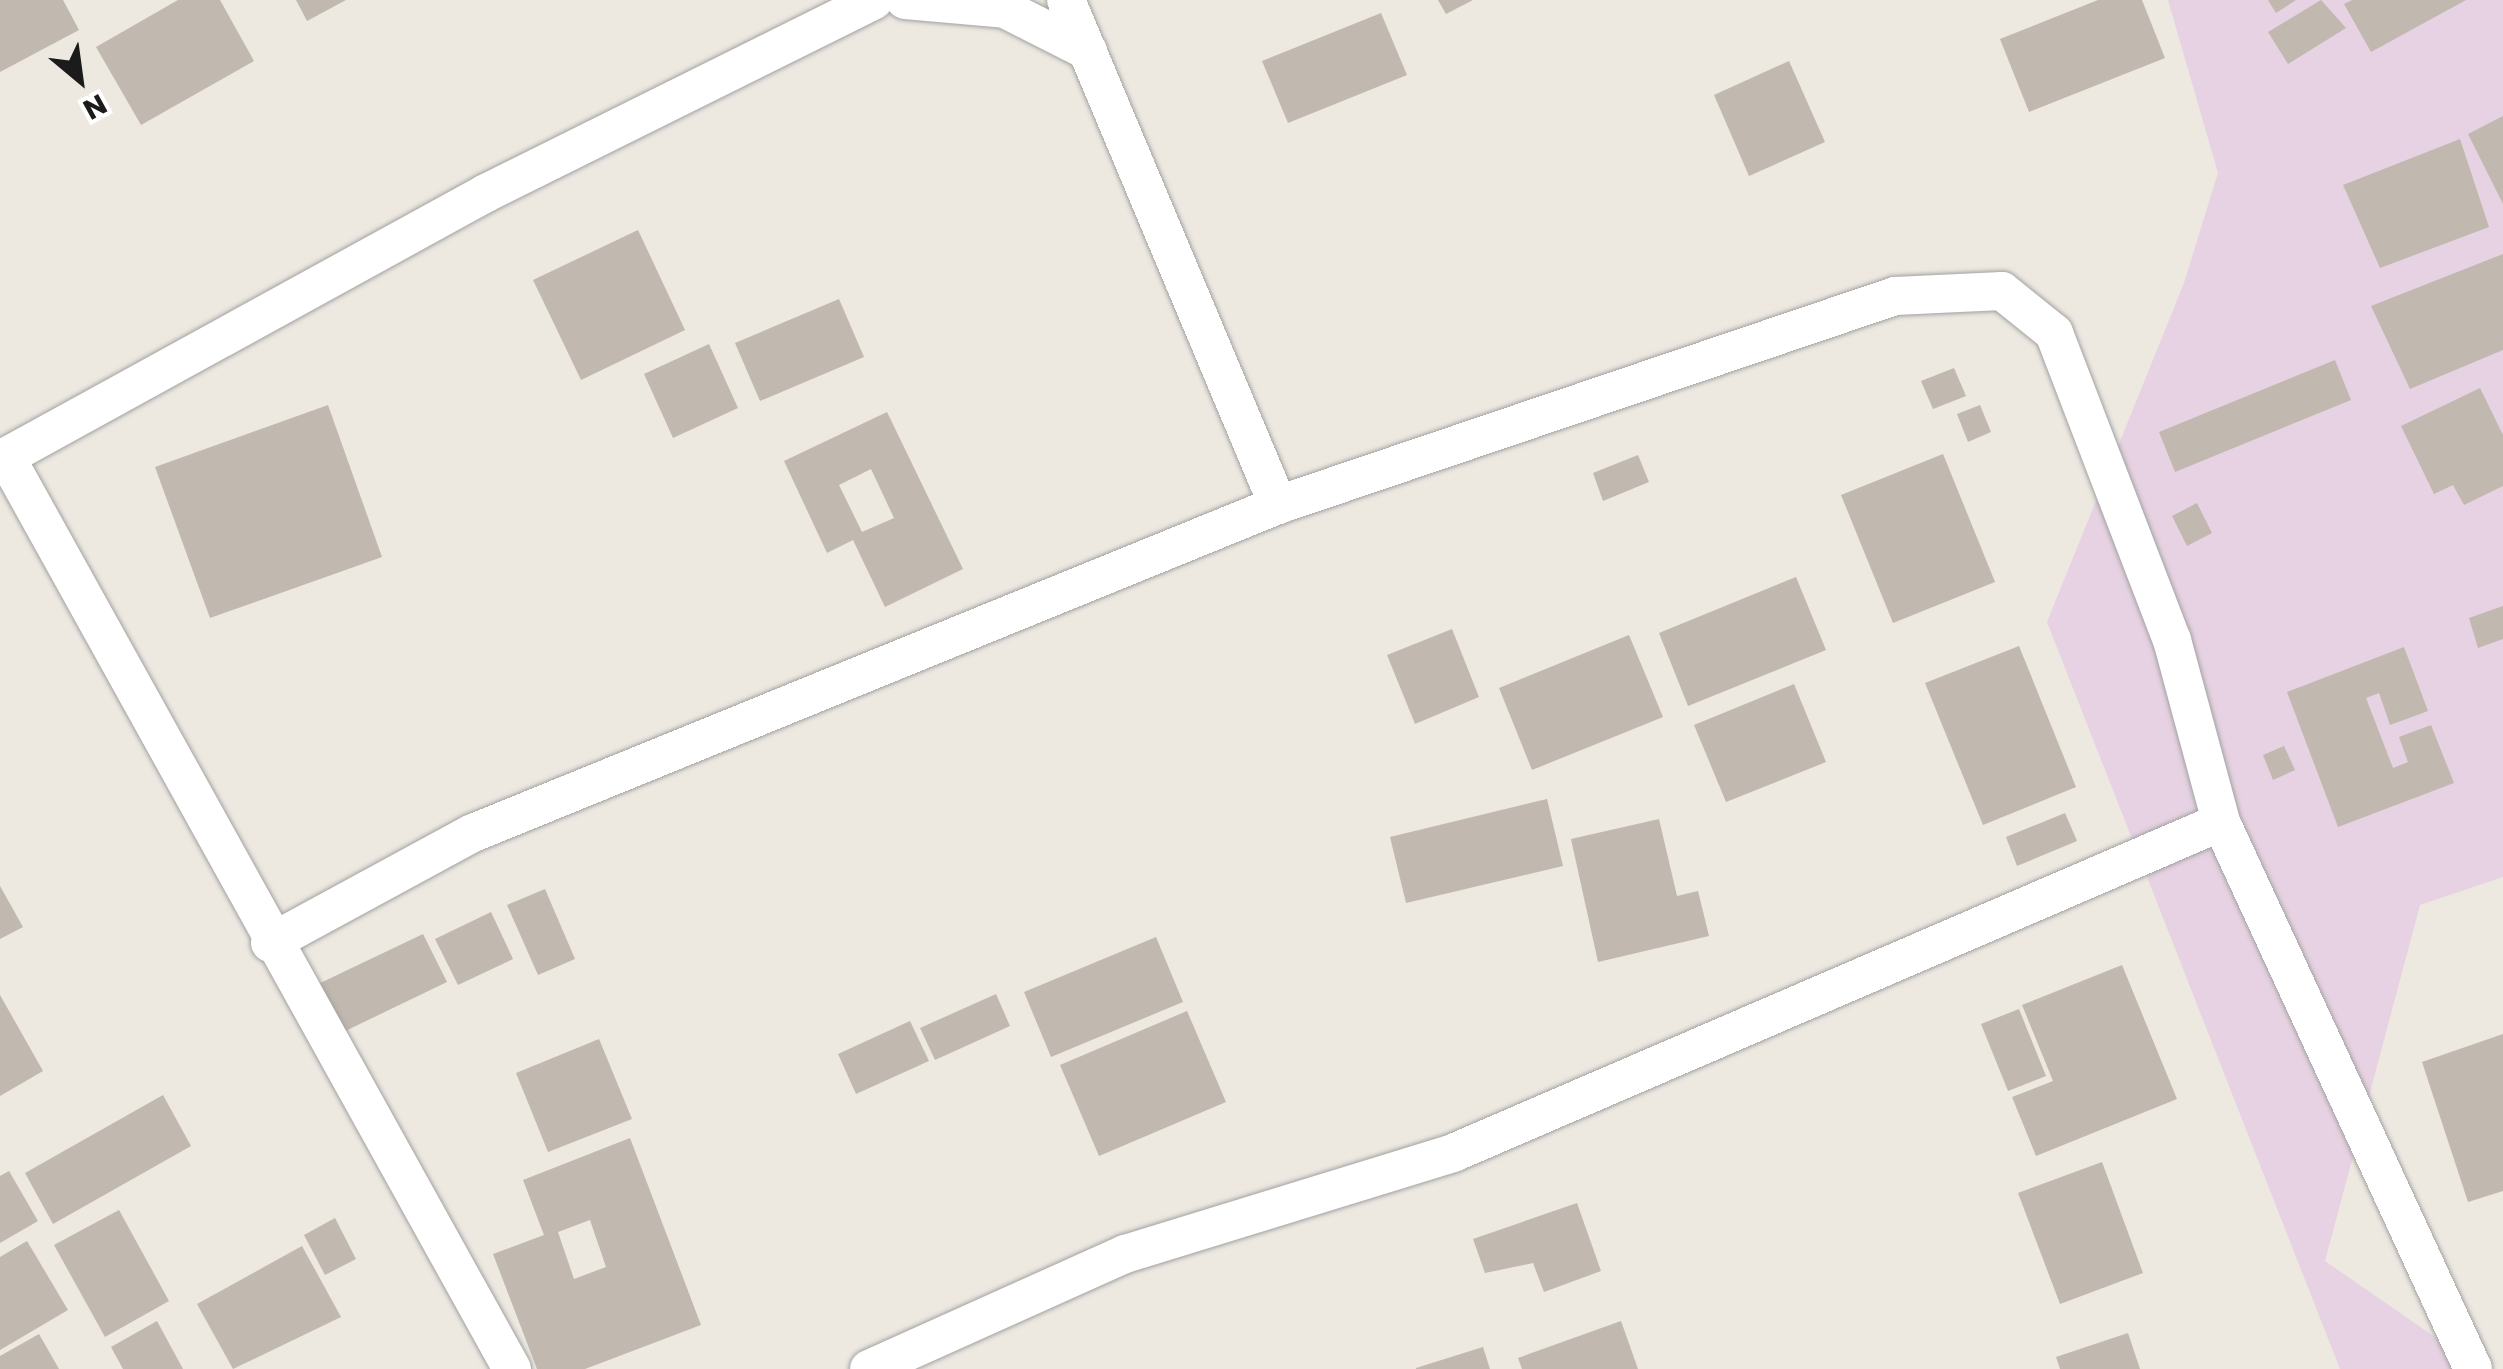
<!DOCTYPE html>
<html>
<head>
<meta charset="utf-8">
<style>
	body { margin:0 }
	#map { position:relative; width:2503px; height:1369px; overflow:hidden; background:#ede8e0; font-family:Poppins,sans-serif }
	div>[style] { position:absolute }
	.industrial>* { inset:0; background:#e6d2e2 }
	.building>* { inset:0; background:#c1b8b0 }
	.roads { filter:drop-shadow(0 0 2px #a2a2a2) drop-shadow(0 0 2px #a2a2a2) }
	.minor>* { height:38px; margin:-19px; padding:0 19px; transform-origin:19px; border-radius:19px; background:#fff }
	span { translate:-50% -50%; white-space:nowrap; text-align:center; line-height:1.15; -webkit-text-stroke:8px #fff; paint-order:stroke }
	.north { position:absolute; left:30px; top:30px; width:100px; height:100px; -webkit-text-stroke:8px #fff; paint-order:stroke; rotate:151deg; font-size:28px; font-weight:700; line-height:40px; text-align:center; color:#1b1b1b }
	.north::after { content:''; display:block; margin:auto; width:35px; height:45px; background:#1b1b1b; clip-path:polygon(50% 0,100% 100%,50% 72%,0 100%) }
</style>
</head>
<body>
<div id="map">
	<div class="industrial">
		<i style="clip-path:polygon(2168px 0,2503px 0,2503px 877px,2420px 905px,2325px 1261px,2481px 1369px,2340px 1369px,2047px 622px,2184px 283px,2218px 173px)"></i>
	</div>
	<div class="building">
		<i style="clip-path:polygon(0 0,63px 0,79px 30px,0 72px)"></i>
		<i style="clip-path:polygon(178px 0,220px 0,254px 61px,141px 125px,96px 47px)"></i>
		<i style="clip-path:polygon(296px 0,346px 0,307px 21px)"></i>
		<i style="clip-path:polygon(1438px 0,1473px 0,1446px 14px)"></i>
		<i style="clip-path:polygon(2098px 0,2142px 0,2165px 58px,2029px 112px,2000px 39px)"></i>
		<i style="clip-path:polygon(2268px 0,2296px 0,2276px 13px)"></i>
		<i style="clip-path:polygon(2321px 0,2346px 28px,2288px 64px,2268px 32px)"></i>
		<i style="clip-path:polygon(2352px 0,2466px 0,2371px 52px,2344px 4px)"></i>
		<i style="clip-path:polygon(1381px 13px,1407px 75px,1288px 123px,1262px 61px)"></i>
		<i style="clip-path:polygon(1789px 61px,1825px 142px,1749px 176px,1714px 95px)"></i>
		<i style="clip-path:polygon(2503px 116px,2503px 204px,2468px 134px)"></i>
		<i style="clip-path:polygon(2460px 139px,2489px 227px,2380px 268px,2343px 185px)"></i>
		<i style="clip-path:polygon(638px 230px,685px 330px,581px 380px,533px 280px)"></i>
		<i style="clip-path:polygon(2503px 254px,2503px 350px,2410px 389px,2371px 306px)"></i>
		<i style="clip-path:polygon(839px 299px,864px 357px,760px 401px,735px 343px)"></i>
		<i style="clip-path:polygon(709px 344px,738px 408px,673px 438px,644px 374px)"></i>
		<i style="clip-path:polygon(2335px 360px,2351px 400px,2175px 472px,2159px 432px)"></i>
		<i style="clip-path:polygon(1954px 368px,1966px 396px,1933px 409px,1921px 381px)"></i>
		<i style="clip-path:polygon(2480px 388px,2503px 435px,2503px 486px,2464px 505px,2453px 485px,2434px 494px,2401px 426px)"></i>
		<i style="clip-path:polygon(328px 405px,382px 557px,210px 618px,155px 467px)"></i>
		<i style="clip-path:polygon(1980px 405px,1991px 432px,1968px 442px,1957px 414px)"></i>
		<i style="clip-path:polygon(evenodd,887px 412px,963px 569px,885px 607px,853px 540px,827px 553px,784px 461px,887px 412px,871px 469px,894px 518px,862px 532px,839px 485px,871px 469px)"></i>
		<i style="clip-path:polygon(1943px 454px,1995px 582px,1893px 623px,1841px 495px)"></i>
		<i style="clip-path:polygon(1638px 455px,1649px 482px,1603px 501px,1593px 473px)"></i>
		<i style="clip-path:polygon(2197px 503px,2212px 533px,2187px 546px,2172px 516px)"></i>
		<i style="clip-path:polygon(1796px 577px,1826px 650px,1688px 706px,1659px 633px)"></i>
		<i style="clip-path:polygon(2503px 606px,2503px 639px,2478px 648px,2469px 618px)"></i>
		<i style="clip-path:polygon(1452px 629px,1479px 697px,1415px 724px,1387px 655px)"></i>
		<i style="clip-path:polygon(1629px 635px,1663px 717px,1532px 770px,1499px 688px)"></i>
		<i style="clip-path:polygon(2019px 646px,2076px 787px,1983px 825px,1925px 683px)"></i>
		<i style="clip-path:polygon(2404px 647px,2428px 711px,2390px 725px,2379px 693px,2366px 698px,2393px 768px,2408px 762px,2399px 737px,2431px 725px,2454px 783px,2338px 827px,2287px 692px)"></i>
		<i style="clip-path:polygon(1794px 684px,1826px 762px,1726px 802px,1694px 725px)"></i>
		<i style="clip-path:polygon(2284px 746px,2295px 770px,2273px 780px,2263px 755px)"></i>
		<i style="clip-path:polygon(1547px 799px,1563px 866px,1406px 903px,1390px 837px)"></i>
		<i style="clip-path:polygon(2065px 813px,2077px 841px,2017px 866px,2006px 837px)"></i>
		<i style="clip-path:polygon(1659px 819px,1677px 896px,1698px 891px,1709px 936px,1598px 962px,1571px 839px)"></i>
		<i style="clip-path:polygon(0 886px,23px 927px,0 939px)"></i>
		<i style="clip-path:polygon(545px 889px,575px 959px,538px 975px,507px 905px)"></i>
		<i style="clip-path:polygon(491px 912px,513px 959px,458px 985px,435px 939px)"></i>
		<i style="clip-path:polygon(423px 934px,447px 982px,337px 1035px,314px 986px)"></i>
		<i style="clip-path:polygon(1156px 937px,1183px 1002px,1051px 1057px,1024px 992px)"></i>
		<i style="clip-path:polygon(2122px 965px,2177px 1099px,2036px 1156px,2012px 1097px,2053px 1081px,2022px 1005px)"></i>
		<i style="clip-path:polygon(996px 994px,1010px 1026px,935px 1060px,920px 1028px)"></i>
		<i style="clip-path:polygon(0 995px,43px 1071px,0 1096px)"></i>
		<i style="clip-path:polygon(2019px 1009px,2046px 1076px,2008px 1091px,1981px 1024px)"></i>
		<i style="clip-path:polygon(1187px 1011px,1226px 1102px,1099px 1156px,1060px 1065px)"></i>
		<i style="clip-path:polygon(910px 1021px,929px 1061px,856px 1094px,838px 1054px)"></i>
		<i style="clip-path:polygon(2503px 1034px,2503px 1191px,2468px 1202px,2422px 1062px)"></i>
		<i style="clip-path:polygon(599px 1039px,632px 1119px,548px 1152px,516px 1073px)"></i>
		<i style="clip-path:polygon(163px 1095px,191px 1146px,53px 1224px,25px 1173px)"></i>
		<i style="clip-path:polygon(evenodd,630px 1138px,701px 1325px,585px 1369px,537px 1369px,493px 1254px,544px 1235px,523px 1180px,630px 1138px,590px 1220px,606px 1267px,574px 1279px,558px 1232px,590px 1220px)"></i>
		<i style="clip-path:polygon(2102px 1162px,2143px 1273px,2060px 1304px,2018px 1193px)"></i>
		<i style="clip-path:polygon(9px 1171px,38px 1221px,0 1243px,0 1176px)"></i>
		<i style="clip-path:polygon(1577px 1203px,1601px 1271px,1544px 1292px,1533px 1263px,1485px 1273px,1473px 1239px)"></i>
		<i style="clip-path:polygon(119px 1210px,169px 1301px,105px 1337px,54px 1245px)"></i>
		<i style="clip-path:polygon(335px 1218px,356px 1259px,325px 1275px,304px 1235px)"></i>
		<i style="clip-path:polygon(27px 1241px,68px 1310px,0 1350px,0 1257px)"></i>
		<i style="clip-path:polygon(302px 1246px,341px 1317px,233px 1369px,197px 1304px)"></i>
		<i style="clip-path:polygon(157px 1321px,183px 1369px,123px 1369px,111px 1347px)"></i>
		<i style="clip-path:polygon(1621px 1321px,1638px 1369px,1522px 1369px,1518px 1358px)"></i>
		<i style="clip-path:polygon(2128px 1333px,2140px 1369px,2060px 1369px,2056px 1357px)"></i>
		<i style="clip-path:polygon(39px 1334px,59px 1369px,0 1369px,0 1356px)"></i>
		<i style="clip-path:polygon(1483px 1347px,1490px 1369px,1416px 1369px,1416px 1368px)"></i>
	</div>
	<div class="roads">
		<div class="minor">
			<i style="left:905px;top:0;width:100px;rotate:5.1deg"></i>
			<i style="left:1005px;top:9px;width:93px;rotate:26.8deg"></i>
			<i style="left:1066px;top:0;width:548px;rotate:67.23deg"></i>
			<i style="left:6px;top:457px;width:1043px;rotate:60.98deg"></i>
			<i style="left:0;top:460px;width:555px;rotate:-28.78deg"></i>
			<i style="left:486px;top:193px;width:433px;rotate:-26.4deg"></i>
			<i style="left:270px;top:943px;width:231px;rotate:-28.5deg"></i>
			<i style="left:473px;top:833px;width:869px;rotate:-22.17deg"></i>
			<i style="left:1278px;top:505px;width:651px;rotate:-18.71deg"></i>
			<i style="left:1895px;top:296px;width:107px;rotate:-2.7deg"></i>
			<i style="left:2002px;top:291px;width:67px;rotate:38.9deg"></i>
			<i style="left:2054px;top:333px;width:329px;rotate:69deg"></i>
			<i style="left:2172px;top:640px;width:188px;rotate:74.9deg"></i>
			<i style="left:2221px;top:822px;width:602px;rotate:65.26deg"></i>
			<i style="left:869px;top:1369px;width:281px;rotate:-24.2deg"></i>
			<i style="left:1125px;top:1254px;width:343px;rotate:-17.1deg"></i>
			<i style="left:1453px;top:1153px;width:836px;rotate:-23.32deg"></i>
		</div>
	</div>
	<div class="north">N</div>
</div>
</body>
</html>
